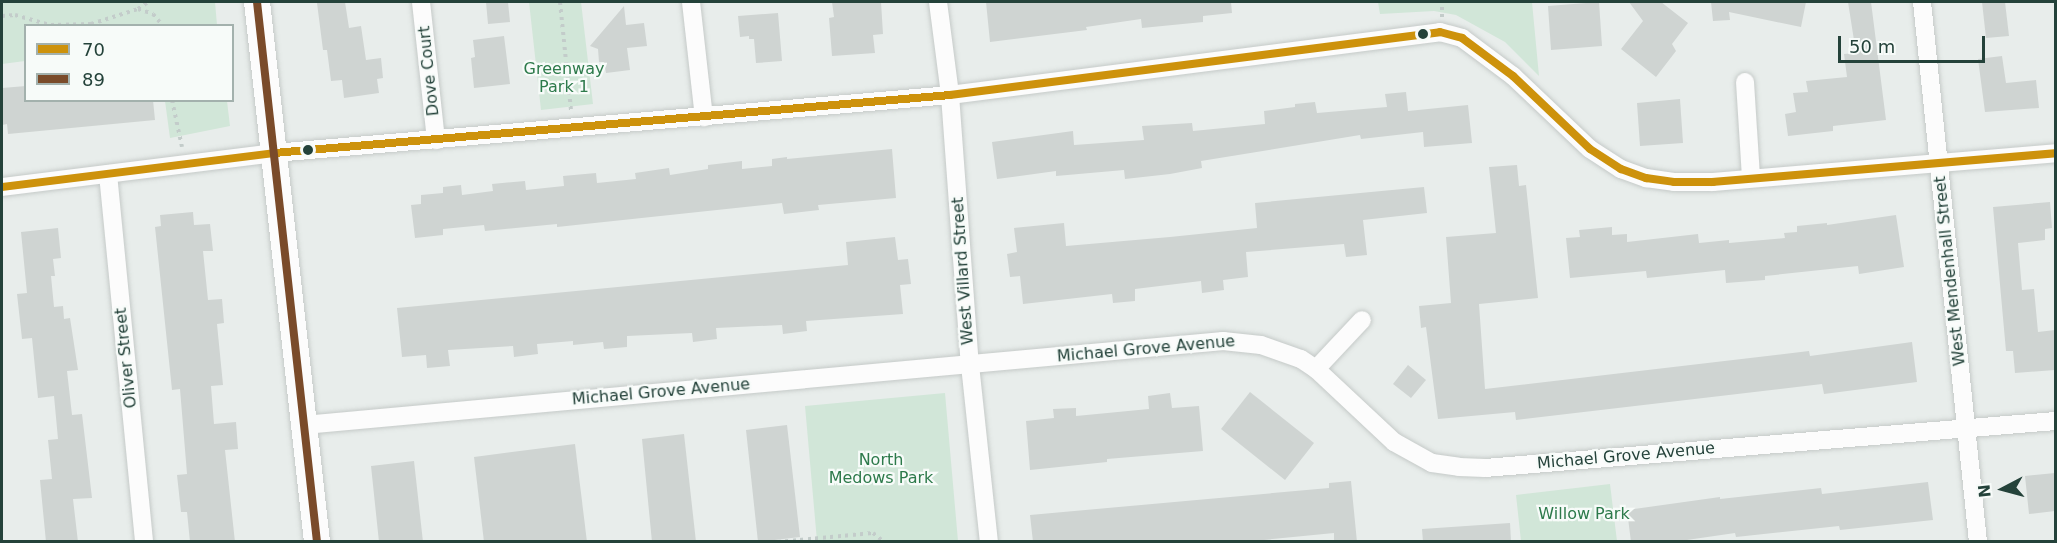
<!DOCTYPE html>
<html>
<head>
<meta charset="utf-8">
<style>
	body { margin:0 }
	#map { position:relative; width:2057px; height:543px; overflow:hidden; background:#e8edeb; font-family:"DejaVu Sans",sans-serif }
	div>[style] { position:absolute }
	.green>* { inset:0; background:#d1e6d8 }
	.building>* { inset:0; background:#cfd4d2 }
	.path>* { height:4px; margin-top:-2px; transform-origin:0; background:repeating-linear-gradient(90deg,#c3ccca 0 3px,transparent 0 7.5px) }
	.roads { filter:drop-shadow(0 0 2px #c5cac8) drop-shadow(0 0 2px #c5cac8) }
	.minor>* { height:18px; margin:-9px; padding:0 9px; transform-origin:9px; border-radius:9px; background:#fcfcfc }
	.secondary>* { height:26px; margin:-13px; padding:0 13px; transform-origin:13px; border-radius:13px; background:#fcfcfc }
	.bus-1>* { height:8px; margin:-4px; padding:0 4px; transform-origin:4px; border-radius:4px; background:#cd920c }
	.bus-2>* { height:8px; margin:-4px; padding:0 4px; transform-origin:4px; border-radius:4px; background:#7a4b2a }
	.dots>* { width:16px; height:16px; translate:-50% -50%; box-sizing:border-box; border:3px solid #f7fbf9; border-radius:50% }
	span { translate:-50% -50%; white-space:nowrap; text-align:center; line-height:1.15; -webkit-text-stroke:4.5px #f7fbf9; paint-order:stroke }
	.park-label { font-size:16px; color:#2d7a4b }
	.street-label { font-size:16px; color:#24423a }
	.frame { position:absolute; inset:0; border:3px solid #24423a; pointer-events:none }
	.legend { position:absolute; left:24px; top:24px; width:210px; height:78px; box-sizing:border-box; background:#f7fbf9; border:2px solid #a3b1ad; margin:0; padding:8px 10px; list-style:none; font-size:18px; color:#24423a }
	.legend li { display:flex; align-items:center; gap:12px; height:30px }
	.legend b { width:30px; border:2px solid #a3b1ad }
	.north { position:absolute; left:1973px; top:459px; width:60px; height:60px; -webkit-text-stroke:4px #f7fbf9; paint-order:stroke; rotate:264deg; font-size:16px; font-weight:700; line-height:24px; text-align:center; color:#24423a }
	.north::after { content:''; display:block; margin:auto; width:21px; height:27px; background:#24423a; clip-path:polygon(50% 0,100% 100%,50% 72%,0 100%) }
	.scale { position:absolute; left:1838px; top:36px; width:147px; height:27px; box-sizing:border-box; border:3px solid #24423a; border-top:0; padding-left:8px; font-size:18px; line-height:21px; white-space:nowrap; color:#24423a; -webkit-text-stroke:4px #f7fbf9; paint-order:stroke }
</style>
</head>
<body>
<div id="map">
	<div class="green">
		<i style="clip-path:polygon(2px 2px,215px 2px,217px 25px,26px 26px,25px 61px,2px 64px)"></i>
		<i style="clip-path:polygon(529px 2px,581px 2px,593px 104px,541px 110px)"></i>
		<i style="clip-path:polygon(1378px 2px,1532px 2px,1539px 76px,1505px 42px,1456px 15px,1434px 11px,1380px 14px)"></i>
		<i style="clip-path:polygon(165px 101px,227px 101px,230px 126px,170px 138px)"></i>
		<i style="clip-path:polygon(945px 393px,958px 541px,817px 541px,805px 406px)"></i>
		<i style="clip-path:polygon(1610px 484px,1617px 541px,1521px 541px,1516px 495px)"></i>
	</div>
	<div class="building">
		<i style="clip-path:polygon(345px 2px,349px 28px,361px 26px,366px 60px,381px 58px,383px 78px,377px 79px,379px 93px,344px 98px,342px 80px,331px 81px,327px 50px,323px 50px,317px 3px)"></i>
		<i style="clip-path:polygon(486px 2px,508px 2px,510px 22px,488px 24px)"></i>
		<i style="clip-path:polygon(832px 2px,881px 2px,883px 34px,873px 35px,875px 53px,832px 56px,829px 18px,834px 17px)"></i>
		<i style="clip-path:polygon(986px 2px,1231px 2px,1232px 13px,1203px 16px,1203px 22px,1142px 28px,1141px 19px,1086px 27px,1087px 30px,990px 42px)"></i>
		<i style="clip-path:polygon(1599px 2px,1602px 46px,1551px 50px,1548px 6px)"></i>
		<i style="clip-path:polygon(1629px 2px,1661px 2px,1688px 23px,1672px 44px,1676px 51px,1656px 77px,1621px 49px,1643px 21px)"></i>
		<i style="clip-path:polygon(1711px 2px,1806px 2px,1801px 27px,1729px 12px,1730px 20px,1713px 21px)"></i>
		<i style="clip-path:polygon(1848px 2px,1871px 2px,1886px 120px,1833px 126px,1833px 131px,1788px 136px,1785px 114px,1796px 112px,1793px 93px,1808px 92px,1806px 81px,1847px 77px,1844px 54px,1856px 53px)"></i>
		<i style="clip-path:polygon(1982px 2px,2005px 2px,2009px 36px,1986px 38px)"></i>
		<i style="clip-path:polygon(624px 6px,626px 25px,644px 23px,647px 46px,627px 48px,630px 70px,606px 73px,604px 62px,599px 62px,598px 49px,590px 46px)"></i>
		<i style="clip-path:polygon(778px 13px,782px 61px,756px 63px,754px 39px,749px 39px,749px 36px,740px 37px,738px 16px)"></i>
		<i style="clip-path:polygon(504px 36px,510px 84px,474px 88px,471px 58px,475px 57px,473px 40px)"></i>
		<i style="clip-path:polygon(2002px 56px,2006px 83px,2036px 80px,2039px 108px,1985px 112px,1978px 59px)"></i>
		<i style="clip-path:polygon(26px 86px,26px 100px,153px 100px,155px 120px,8px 134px,7px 124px,2px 125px,2px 88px)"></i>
		<i style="clip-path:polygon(1406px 92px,1408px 111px,1468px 105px,1472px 143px,1424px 147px,1423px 132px,1361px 139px,1360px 135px,1201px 161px,1202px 168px,1170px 174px,1125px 179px,1124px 170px,1056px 176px,1056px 171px,997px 179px,992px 142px,1073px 131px,1074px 145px,1144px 140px,1142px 126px,1192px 123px,1193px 131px,1265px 124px,1264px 111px,1295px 107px,1295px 104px,1315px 102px,1317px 113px,1387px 107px,1385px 94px)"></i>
		<i style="clip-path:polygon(1680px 99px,1683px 143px,1640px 146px,1637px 103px)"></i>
		<i style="clip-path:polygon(892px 149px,896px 198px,818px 205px,819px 210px,784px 214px,782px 203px,557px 227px,557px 224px,485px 231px,484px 225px,443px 229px,443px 235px,415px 238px,411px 205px,421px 204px,421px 195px,443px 193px,443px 187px,461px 185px,462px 195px,493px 191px,492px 184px,525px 181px,526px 190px,564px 186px,563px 176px,596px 173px,597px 183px,636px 179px,635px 173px,669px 168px,670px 175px,708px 169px,708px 165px,742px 161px,742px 169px,772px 166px,772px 159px,787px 157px,787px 159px)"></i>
		<i style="clip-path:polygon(1517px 165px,1519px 186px,1526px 185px,1538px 298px,1479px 304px,1485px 389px,1809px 351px,1810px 356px,1912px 342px,1917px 382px,1824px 394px,1822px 384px,1516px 420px,1515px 412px,1438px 419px,1426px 327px,1421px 328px,1419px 306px,1451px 303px,1446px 237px,1496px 233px,1489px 167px)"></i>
		<i style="clip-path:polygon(1424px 187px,1427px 213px,1363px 220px,1367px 255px,1346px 257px,1344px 244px,1246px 252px,1248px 277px,1223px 280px,1224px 290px,1202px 293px,1201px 281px,1135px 289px,1135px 301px,1113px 303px,1112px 294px,1023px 304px,1020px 276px,1010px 277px,1007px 254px,1017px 252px,1014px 228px,1064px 223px,1066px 246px,1170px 237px,1257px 228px,1255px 203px)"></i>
		<i style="clip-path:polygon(2050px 202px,2052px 228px,2045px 229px,2045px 240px,2018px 243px,2022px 290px,2034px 289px,2038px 332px,2055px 330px,2055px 370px,2015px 373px,2013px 351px,2006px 351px,1993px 207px)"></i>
		<i style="clip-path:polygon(193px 212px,194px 225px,210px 224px,213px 251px,203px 251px,208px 300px,222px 299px,224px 323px,217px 324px,223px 385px,211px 386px,214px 424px,236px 422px,238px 449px,225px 450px,235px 542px,190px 542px,187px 512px,181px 512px,177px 475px,187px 474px,180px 389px,172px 390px,155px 227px,161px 226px,160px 215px)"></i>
		<i style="clip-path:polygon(1896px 215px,1904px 267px,1859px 274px,1858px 266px,1765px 276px,1765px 280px,1726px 283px,1725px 270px,1647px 278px,1646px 271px,1570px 278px,1566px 238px,1580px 237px,1579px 230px,1612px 227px,1612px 235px,1627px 234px,1627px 242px,1698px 234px,1699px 243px,1729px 240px,1729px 243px,1785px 238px,1784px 233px,1797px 232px,1797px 226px,1827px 223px,1827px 225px)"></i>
		<i style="clip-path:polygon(58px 228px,61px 258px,53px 259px,55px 276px,51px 276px,54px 307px,63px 306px,64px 319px,70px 318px,78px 370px,67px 371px,72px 415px,82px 414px,92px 498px,73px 499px,78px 542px,46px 542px,40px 480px,52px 479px,48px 440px,58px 439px,54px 396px,38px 398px,32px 338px,22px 339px,17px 294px,27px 293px,21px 232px)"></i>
		<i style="clip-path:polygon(895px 237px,898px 260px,908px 259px,911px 284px,900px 285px,903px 314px,806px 321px,807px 331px,783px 334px,782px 325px,716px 328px,717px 339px,693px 342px,692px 333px,627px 336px,627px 347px,604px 349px,603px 342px,573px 345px,573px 341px,537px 344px,538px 354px,514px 357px,513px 346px,448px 350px,450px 366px,427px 368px,426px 355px,402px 357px,397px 308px,848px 265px,846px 242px)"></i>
		<i style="clip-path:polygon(1408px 365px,1426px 380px,1411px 398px,1393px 384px)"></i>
		<i style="clip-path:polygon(1250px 392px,1314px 443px,1285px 480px,1221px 429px)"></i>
		<i style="clip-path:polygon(1170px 393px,1172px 408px,1199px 406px,1203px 451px,1107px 459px,1107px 462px,1030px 470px,1026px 421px,1054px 418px,1053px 409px,1076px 408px,1076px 416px,1149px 409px,1148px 396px)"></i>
		<i style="clip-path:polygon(787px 425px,800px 537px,758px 542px,746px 430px)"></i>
		<i style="clip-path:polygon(684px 434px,696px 542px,652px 542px,642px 439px)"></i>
		<i style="clip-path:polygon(575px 444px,587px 542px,484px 542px,474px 457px)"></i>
		<i style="clip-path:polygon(414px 461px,423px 542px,379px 542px,371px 466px)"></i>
		<i style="clip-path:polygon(2055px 473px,2055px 511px,2029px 514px,2025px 476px)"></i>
		<i style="clip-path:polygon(1351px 481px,1357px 542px,1334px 542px,1334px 533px,1243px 542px,1033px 542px,1030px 515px,1329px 488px,1329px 483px)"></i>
		<i style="clip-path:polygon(1928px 482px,1933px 520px,1840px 530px,1839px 526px,1736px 537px,1735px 533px,1673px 542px,1631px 542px,1627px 510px,1720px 497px,1720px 499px,1821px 488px,1822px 494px)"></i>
		<i style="clip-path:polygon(1510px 523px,1511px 542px,1423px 542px,1422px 529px)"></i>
	</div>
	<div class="path">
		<i style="left:560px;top:2px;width:109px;rotate:84.2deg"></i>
		<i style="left:138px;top:9px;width:16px;rotate:18deg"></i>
		<i style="left:153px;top:14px;width:16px;rotate:50deg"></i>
		<i style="left:2px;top:16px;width:13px;rotate:-4deg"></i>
		<i style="left:15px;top:15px;width:37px;rotate:16deg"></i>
		<i style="left:51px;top:25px;width:40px;rotate:-1.4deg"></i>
		<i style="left:91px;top:24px;width:49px;rotate:-17.7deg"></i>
		<i style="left:138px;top:9px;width:12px;rotate:-35deg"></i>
		<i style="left:1442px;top:17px;width:15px;rotate:-90deg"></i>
		<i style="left:172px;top:100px;width:48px;rotate:78deg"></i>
		<i style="left:778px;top:542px;width:95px;rotate:-5.4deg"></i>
		<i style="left:873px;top:533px;width:14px;rotate:39deg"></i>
	</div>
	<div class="roads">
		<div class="minor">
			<i style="left:421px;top:2px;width:139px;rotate:83.8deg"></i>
			<i style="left:691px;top:2px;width:116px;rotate:83.6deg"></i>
			<i style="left:938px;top:2px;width:94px;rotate:82.6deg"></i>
			<i style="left:950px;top:95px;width:271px;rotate:85.8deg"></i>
			<i style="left:970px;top:365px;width:178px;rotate:83.9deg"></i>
			<i style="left:1922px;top:2px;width:543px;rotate:84.08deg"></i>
			<i style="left:1745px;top:82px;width:96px;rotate:86.4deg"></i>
			<i style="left:108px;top:174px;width:370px;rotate:84.4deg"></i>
			<i style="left:2px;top:187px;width:274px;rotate:-7.1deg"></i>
			<i style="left:274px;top:153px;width:678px;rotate:-4.9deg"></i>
			<i style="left:950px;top:95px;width:494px;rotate:-7.3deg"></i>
			<i style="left:1440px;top:32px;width:23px;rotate:15deg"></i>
			<i style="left:1462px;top:38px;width:64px;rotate:36.7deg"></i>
			<i style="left:1513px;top:76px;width:106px;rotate:43.5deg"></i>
			<i style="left:1590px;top:149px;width:37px;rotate:33deg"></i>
			<i style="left:1621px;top:169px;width:27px;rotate:20deg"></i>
			<i style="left:1646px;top:178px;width:28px;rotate:8deg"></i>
			<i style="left:1674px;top:182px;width:39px"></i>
			<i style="left:1713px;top:182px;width:344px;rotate:-4.8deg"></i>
			<i style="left:1316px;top:369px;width:67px;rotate:-46.8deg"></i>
			<i style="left:304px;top:425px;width:923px;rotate:-5.22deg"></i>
			<i style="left:1223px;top:341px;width:38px;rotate:6deg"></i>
			<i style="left:1261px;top:345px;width:42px;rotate:19.3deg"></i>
			<i style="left:1301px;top:359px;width:18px;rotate:34deg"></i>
			<i style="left:1316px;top:369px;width:107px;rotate:43.1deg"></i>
			<i style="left:1394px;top:442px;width:43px;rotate:28.9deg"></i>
			<i style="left:1432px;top:463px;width:27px;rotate:8deg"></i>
			<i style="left:1459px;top:467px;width:26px;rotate:2deg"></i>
			<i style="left:1485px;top:468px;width:573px;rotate:-4.71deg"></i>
		</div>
		<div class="secondary">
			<i style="left:257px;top:2px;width:543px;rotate:83.66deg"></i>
		</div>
	</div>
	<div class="bus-1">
		<i style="left:2px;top:187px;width:274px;rotate:-7.1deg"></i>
		<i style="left:274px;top:153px;width:678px;rotate:-4.9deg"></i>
		<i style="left:950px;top:95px;width:494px;rotate:-7.3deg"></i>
		<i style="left:1440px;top:32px;width:23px;rotate:15deg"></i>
		<i style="left:1462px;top:38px;width:64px;rotate:36.7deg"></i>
		<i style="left:1513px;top:76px;width:106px;rotate:43.5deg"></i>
		<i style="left:1590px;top:149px;width:37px;rotate:33deg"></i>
		<i style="left:1621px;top:169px;width:27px;rotate:20deg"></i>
		<i style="left:1646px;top:178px;width:28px;rotate:8deg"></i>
		<i style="left:1674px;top:182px;width:39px"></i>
		<i style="left:1713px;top:182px;width:344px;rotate:-4.8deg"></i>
	</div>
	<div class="bus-2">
		<i style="left:257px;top:2px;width:543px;rotate:83.66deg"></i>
	</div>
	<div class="dots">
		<i style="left:1423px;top:34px;background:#24423a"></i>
		<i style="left:308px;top:150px;background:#24423a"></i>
	</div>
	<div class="park-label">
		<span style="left:564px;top:78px">Greenway<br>Park 1</span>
		<span style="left:881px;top:469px">North<br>Medows Park</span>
		<span style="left:1584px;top:514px">Willow Park</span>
	</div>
	<div class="street-label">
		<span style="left:429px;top:71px;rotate:-96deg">Dove Court</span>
		<span style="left:963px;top:271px;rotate:-94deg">West Villard Street</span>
		<span style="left:1950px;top:271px;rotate:-96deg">West Mendenhall Street</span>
		<span style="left:1146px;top:349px;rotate:-5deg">Michael Grove Avenue</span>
		<span style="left:126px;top:358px;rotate:-96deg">Oliver Street</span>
		<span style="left:661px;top:392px;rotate:-5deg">Michael Grove Avenue</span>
		<span style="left:1626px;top:456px;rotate:-5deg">Michael Grove Avenue</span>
	</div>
	<div class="frame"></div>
	<ul class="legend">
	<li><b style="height:8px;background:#cd920c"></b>70</li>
	<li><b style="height:8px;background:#7a4b2a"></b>89</li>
	</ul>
	<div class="north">N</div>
	<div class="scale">50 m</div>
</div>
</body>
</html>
